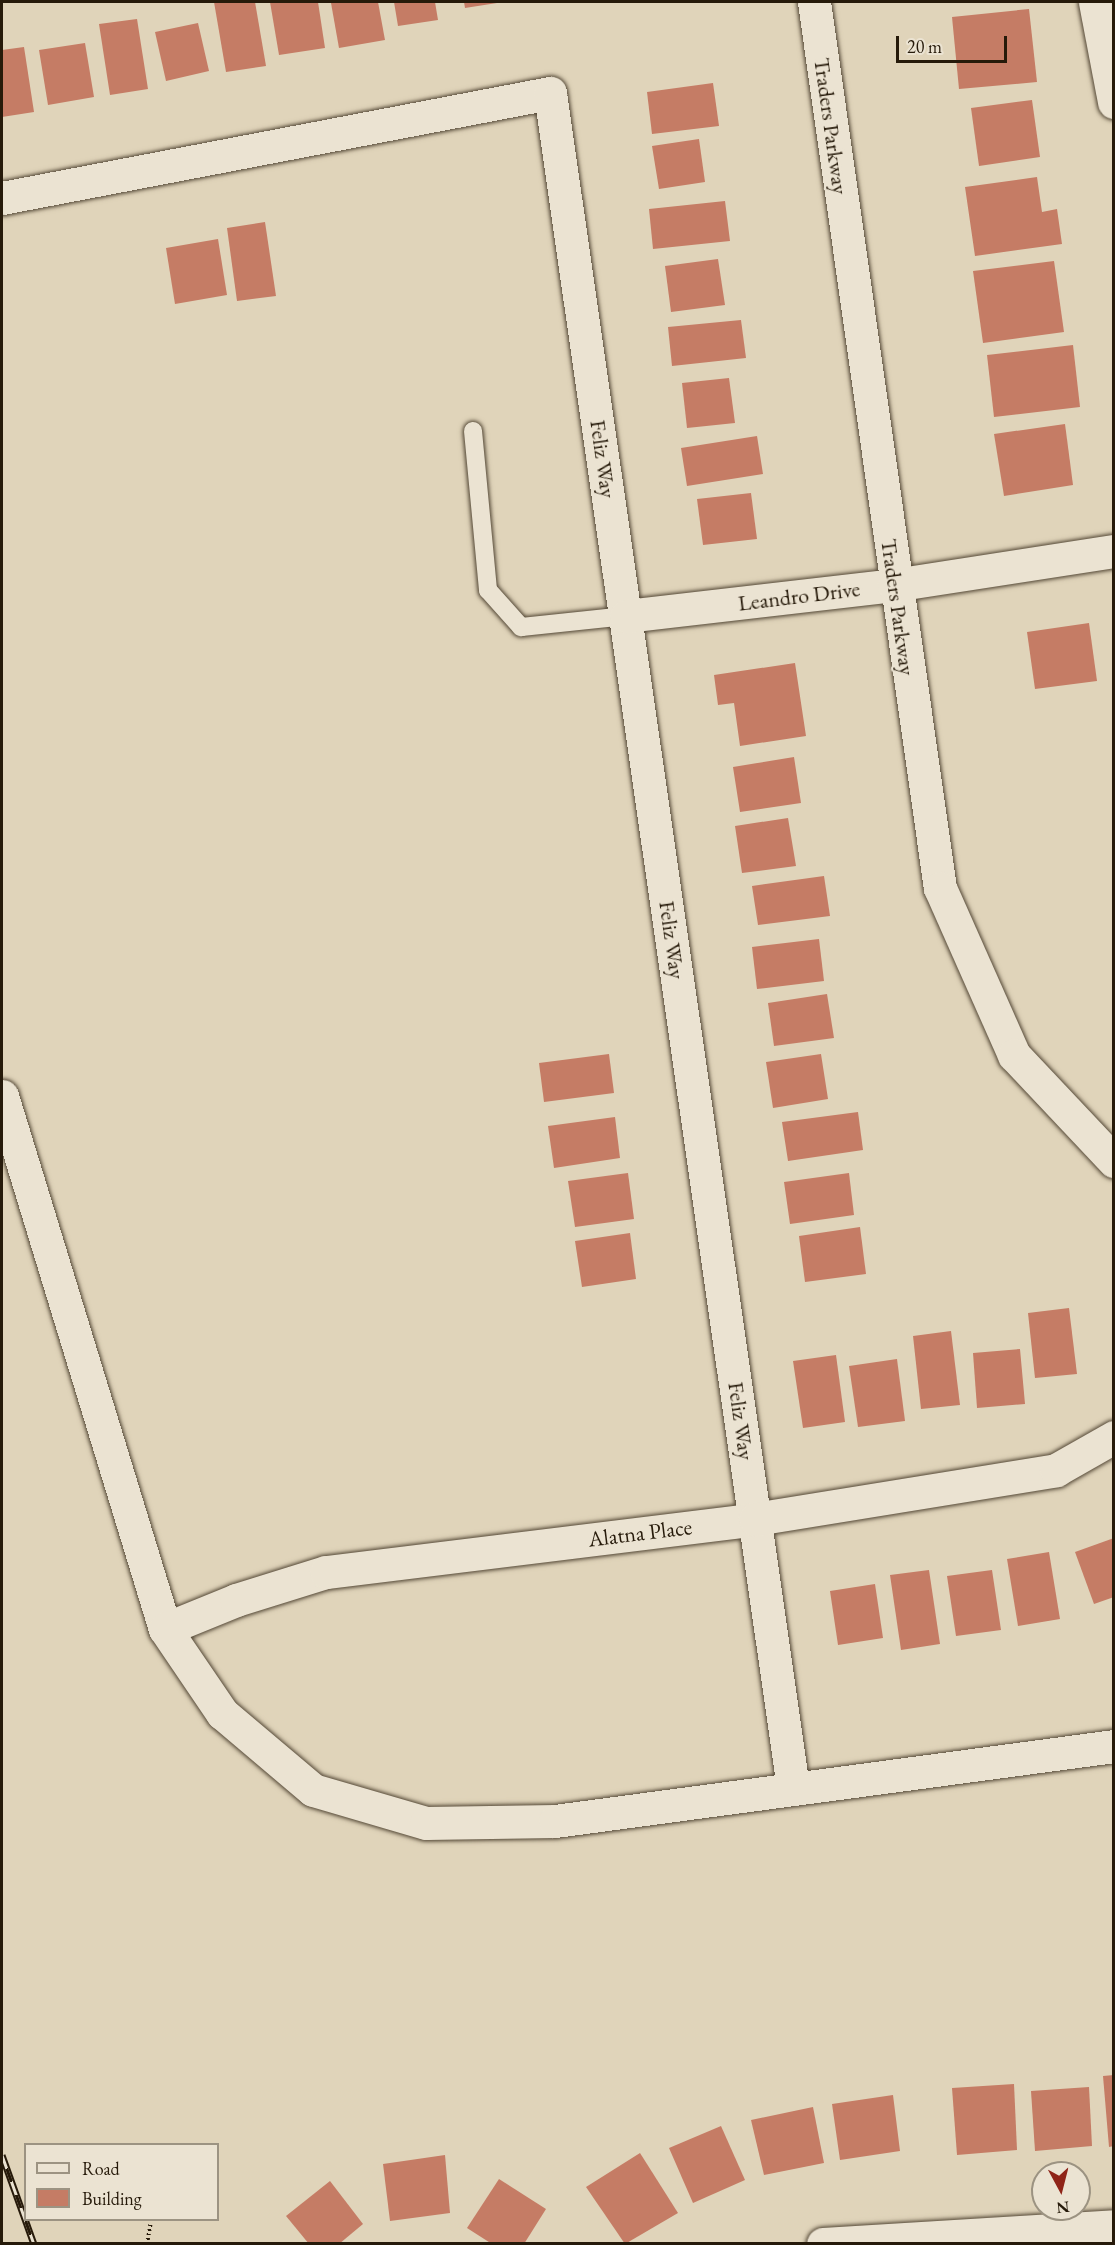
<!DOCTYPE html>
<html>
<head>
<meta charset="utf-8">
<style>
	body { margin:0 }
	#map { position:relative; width:1115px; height:2245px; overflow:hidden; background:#e0d4ba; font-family:"EB Garamond",serif }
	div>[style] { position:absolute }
	.building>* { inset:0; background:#c57c65 }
	.path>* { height:4px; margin-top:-2px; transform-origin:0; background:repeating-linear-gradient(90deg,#261a0a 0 1.5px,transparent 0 4.5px) }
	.roads { filter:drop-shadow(0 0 2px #544836) drop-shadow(0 0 2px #544836) }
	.lane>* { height:18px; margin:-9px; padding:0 9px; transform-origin:9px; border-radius:9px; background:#ebe3d2 }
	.street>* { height:33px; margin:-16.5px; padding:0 16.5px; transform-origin:16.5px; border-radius:16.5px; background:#ebe3d2 }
	.rail>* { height:7px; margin-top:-3.5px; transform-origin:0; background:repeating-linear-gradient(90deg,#ebe3d2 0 14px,#261a0a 0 28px); box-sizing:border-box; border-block:2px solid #261a0a }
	span { translate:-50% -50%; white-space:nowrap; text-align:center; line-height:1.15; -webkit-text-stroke:4.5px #ebe3d2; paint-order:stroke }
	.street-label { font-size:22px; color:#261a0a }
	.frame { position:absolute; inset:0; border:3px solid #261a0a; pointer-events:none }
	.legend { position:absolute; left:24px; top:2143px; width:195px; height:78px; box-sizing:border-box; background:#ebe3d2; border:2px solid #9c9382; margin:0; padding:8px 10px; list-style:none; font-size:18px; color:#261a0a }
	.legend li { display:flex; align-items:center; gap:12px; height:30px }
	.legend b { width:30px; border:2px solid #9c9382 }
	.north { position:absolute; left:1031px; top:2161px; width:60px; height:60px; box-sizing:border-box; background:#ebe3d2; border:2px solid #9c9382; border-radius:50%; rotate:173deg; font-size:16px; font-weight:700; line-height:24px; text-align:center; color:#261a0a }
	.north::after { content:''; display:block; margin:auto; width:21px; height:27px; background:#8f2418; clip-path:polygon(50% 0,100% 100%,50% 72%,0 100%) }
	.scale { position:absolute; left:896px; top:36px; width:111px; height:27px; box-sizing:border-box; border:3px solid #261a0a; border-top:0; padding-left:8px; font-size:18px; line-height:21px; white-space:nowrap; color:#261a0a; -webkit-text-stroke:4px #ebe3d2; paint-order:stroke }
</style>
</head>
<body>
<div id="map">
	<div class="building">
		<i style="clip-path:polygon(214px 2px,255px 2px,266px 66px,226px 72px)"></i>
		<i style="clip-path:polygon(270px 2px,318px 2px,325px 48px,279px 55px)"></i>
		<i style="clip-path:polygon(378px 2px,385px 40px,339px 48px,331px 3px)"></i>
		<i style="clip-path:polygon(394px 2px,435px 2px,438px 20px,398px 26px)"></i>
		<i style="clip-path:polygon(464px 2px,497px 2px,497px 3px,465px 8px)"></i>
		<i style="clip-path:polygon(1029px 9px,1037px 82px,959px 89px,952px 17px)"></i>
		<i style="clip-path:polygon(137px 19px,148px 89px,110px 95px,99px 24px)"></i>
		<i style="clip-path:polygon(198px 23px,209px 71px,166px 81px,155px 32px)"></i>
		<i style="clip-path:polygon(85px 43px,94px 97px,48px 105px,39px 50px)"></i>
		<i style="clip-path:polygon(24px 47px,34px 112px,2px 117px,2px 50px)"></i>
		<i style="clip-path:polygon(713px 83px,719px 126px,652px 134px,647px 92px)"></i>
		<i style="clip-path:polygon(1032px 100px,1040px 157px,979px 166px,971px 108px)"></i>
		<i style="clip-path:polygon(699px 139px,705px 182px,659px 189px,652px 146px)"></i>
		<i style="clip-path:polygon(1037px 177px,1042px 212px,1057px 209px,1062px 244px,975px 256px,965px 187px)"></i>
		<i style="clip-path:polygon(725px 201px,730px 241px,653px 249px,649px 209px)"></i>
		<i style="clip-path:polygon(265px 222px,276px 296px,237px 301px,227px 228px)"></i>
		<i style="clip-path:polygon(218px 239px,227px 295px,175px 304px,166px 248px)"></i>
		<i style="clip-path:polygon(718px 259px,725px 305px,671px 312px,665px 266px)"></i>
		<i style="clip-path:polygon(1054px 261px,1064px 332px,983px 343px,973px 271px)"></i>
		<i style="clip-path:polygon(741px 320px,746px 358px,672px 366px,668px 327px)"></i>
		<i style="clip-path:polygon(1073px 345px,1080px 407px,994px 417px,987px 355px)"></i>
		<i style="clip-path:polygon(729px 378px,735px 423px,687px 428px,682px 383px)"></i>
		<i style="clip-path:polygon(1065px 424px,1073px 485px,1004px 496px,994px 434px)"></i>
		<i style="clip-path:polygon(757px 436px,763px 474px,687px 486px,681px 448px)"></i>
		<i style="clip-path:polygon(751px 493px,757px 539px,703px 545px,697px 499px)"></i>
		<i style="clip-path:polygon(1089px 623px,1097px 681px,1035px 689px,1027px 632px)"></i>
		<i style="clip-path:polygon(795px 663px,806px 736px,740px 746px,734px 703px,718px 705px,714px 675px)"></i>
		<i style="clip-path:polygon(794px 757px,801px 803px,740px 812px,733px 767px)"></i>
		<i style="clip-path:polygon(788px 818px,796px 866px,742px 873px,735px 826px)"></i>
		<i style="clip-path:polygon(824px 876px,830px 916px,758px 925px,752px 886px)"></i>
		<i style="clip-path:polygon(819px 939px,824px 981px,757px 989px,752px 947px)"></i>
		<i style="clip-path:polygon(827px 994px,834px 1038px,774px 1046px,768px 1003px)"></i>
		<i style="clip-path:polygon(609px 1054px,614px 1093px,544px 1102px,539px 1063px)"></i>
		<i style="clip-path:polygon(821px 1054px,828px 1099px,773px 1108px,766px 1062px)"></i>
		<i style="clip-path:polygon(858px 1112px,863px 1150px,788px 1161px,782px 1122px)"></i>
		<i style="clip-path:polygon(615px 1117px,620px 1158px,554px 1168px,548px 1126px)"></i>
		<i style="clip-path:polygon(628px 1173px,634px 1219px,575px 1227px,568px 1181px)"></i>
		<i style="clip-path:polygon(849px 1173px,854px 1215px,790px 1224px,784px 1182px)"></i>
		<i style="clip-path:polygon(860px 1227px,866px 1274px,805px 1282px,799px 1236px)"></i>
		<i style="clip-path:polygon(630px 1233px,636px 1279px,582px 1287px,575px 1241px)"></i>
		<i style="clip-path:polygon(1069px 1308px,1077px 1374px,1035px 1378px,1028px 1313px)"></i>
		<i style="clip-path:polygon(951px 1331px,960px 1405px,921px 1409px,913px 1336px)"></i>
		<i style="clip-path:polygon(1020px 1349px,1025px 1404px,977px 1408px,973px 1353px)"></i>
		<i style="clip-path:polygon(836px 1355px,845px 1422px,803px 1428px,793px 1361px)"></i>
		<i style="clip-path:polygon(897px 1359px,905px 1421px,858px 1427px,849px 1366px)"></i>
		<i style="clip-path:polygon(1114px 1538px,1114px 1597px,1094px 1604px,1075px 1552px)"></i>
		<i style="clip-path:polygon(1049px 1552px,1060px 1619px,1018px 1626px,1007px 1559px)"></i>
		<i style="clip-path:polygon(929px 1570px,940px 1644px,901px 1650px,890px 1575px)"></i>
		<i style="clip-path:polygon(992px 1570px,1001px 1630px,956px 1636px,947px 1576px)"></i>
		<i style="clip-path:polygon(875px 1584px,883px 1638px,838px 1645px,830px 1591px)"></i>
		<i style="clip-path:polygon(1114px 2075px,1114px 2146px,1109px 2147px,1103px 2076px)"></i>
		<i style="clip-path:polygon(1014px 2084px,1017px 2150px,957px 2155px,952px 2088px)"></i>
		<i style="clip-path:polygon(1089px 2087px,1092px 2146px,1035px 2151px,1031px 2091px)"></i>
		<i style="clip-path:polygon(893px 2095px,900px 2151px,840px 2160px,832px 2104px)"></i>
		<i style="clip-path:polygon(813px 2107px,824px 2163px,764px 2175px,751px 2120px)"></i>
		<i style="clip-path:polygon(721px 2126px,745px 2180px,693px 2203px,669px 2148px)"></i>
		<i style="clip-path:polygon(640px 2153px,678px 2213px,625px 2244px,586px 2187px)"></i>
		<i style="clip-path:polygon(445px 2155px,450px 2213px,390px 2221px,383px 2164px)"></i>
		<i style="clip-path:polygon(499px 2179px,546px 2209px,524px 2244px,492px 2244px,467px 2228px)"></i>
		<i style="clip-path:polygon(330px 2181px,363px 2224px,339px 2244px,309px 2244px,286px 2216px)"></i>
	</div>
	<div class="path">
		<i style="left:147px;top:2244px;width:22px;rotate:-80deg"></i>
	</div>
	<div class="roads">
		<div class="lane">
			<i style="left:473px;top:431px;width:160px;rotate:84.6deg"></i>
			<i style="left:488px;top:590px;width:50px;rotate:48.3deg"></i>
			<i style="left:521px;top:627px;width:106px;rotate:-6deg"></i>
		</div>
		<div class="street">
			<i style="left:814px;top:2px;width:895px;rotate:81.91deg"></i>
			<i style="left:940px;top:888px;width:183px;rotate:66.1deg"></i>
			<i style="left:1014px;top:1055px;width:146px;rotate:46.7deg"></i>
			<i style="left:1095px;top:2px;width:102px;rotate:79.2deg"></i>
			<i style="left:2px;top:198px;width:558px;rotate:-10.85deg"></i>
			<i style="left:550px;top:93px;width:1712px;rotate:81.84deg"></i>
			<i style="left:626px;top:616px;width:270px;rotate:-6.6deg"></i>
			<i style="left:894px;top:585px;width:223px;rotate:-8.8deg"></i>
			<i style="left:2px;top:1096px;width:557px;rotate:73deg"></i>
			<i style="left:165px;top:1629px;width:102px;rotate:55.8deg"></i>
			<i style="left:222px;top:1713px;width:119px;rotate:40.2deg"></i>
			<i style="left:313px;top:1790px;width:118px;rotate:16.3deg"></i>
			<i style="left:426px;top:1823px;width:129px;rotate:-0.9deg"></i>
			<i style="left:555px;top:1821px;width:564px;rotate:-7.64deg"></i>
			<i style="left:165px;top:1629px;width:77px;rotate:-22.2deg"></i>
			<i style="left:236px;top:1600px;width:94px;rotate:-17.3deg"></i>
			<i style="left:326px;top:1572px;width:432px;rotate:-7deg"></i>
			<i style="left:755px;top:1519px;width:305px;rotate:-9.2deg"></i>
			<i style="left:1056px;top:1470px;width:67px;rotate:-29.6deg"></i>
			<i style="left:823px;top:2244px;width:292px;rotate:-3.5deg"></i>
		</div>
	</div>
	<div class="rail">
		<i style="left:2px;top:2155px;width:95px;rotate:70.2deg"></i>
	</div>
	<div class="street-label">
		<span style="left:831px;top:126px;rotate:82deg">Traders Parkway</span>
		<span style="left:603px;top:459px;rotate:82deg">Feliz Way</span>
		<span style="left:799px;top:596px;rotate:-7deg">Leandro Drive</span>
		<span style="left:898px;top:607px;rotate:82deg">Traders Parkway</span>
		<span style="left:672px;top:940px;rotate:82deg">Feliz Way</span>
		<span style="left:741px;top:1421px;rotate:82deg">Feliz Way</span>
		<span style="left:640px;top:1533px;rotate:-7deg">Alatna Place</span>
	</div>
	<div class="frame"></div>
	<ul class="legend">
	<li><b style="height:8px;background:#ebe3d2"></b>Road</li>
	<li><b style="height:16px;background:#c57c65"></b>Building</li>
	</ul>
	<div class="north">N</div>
	<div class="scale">20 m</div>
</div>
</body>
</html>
